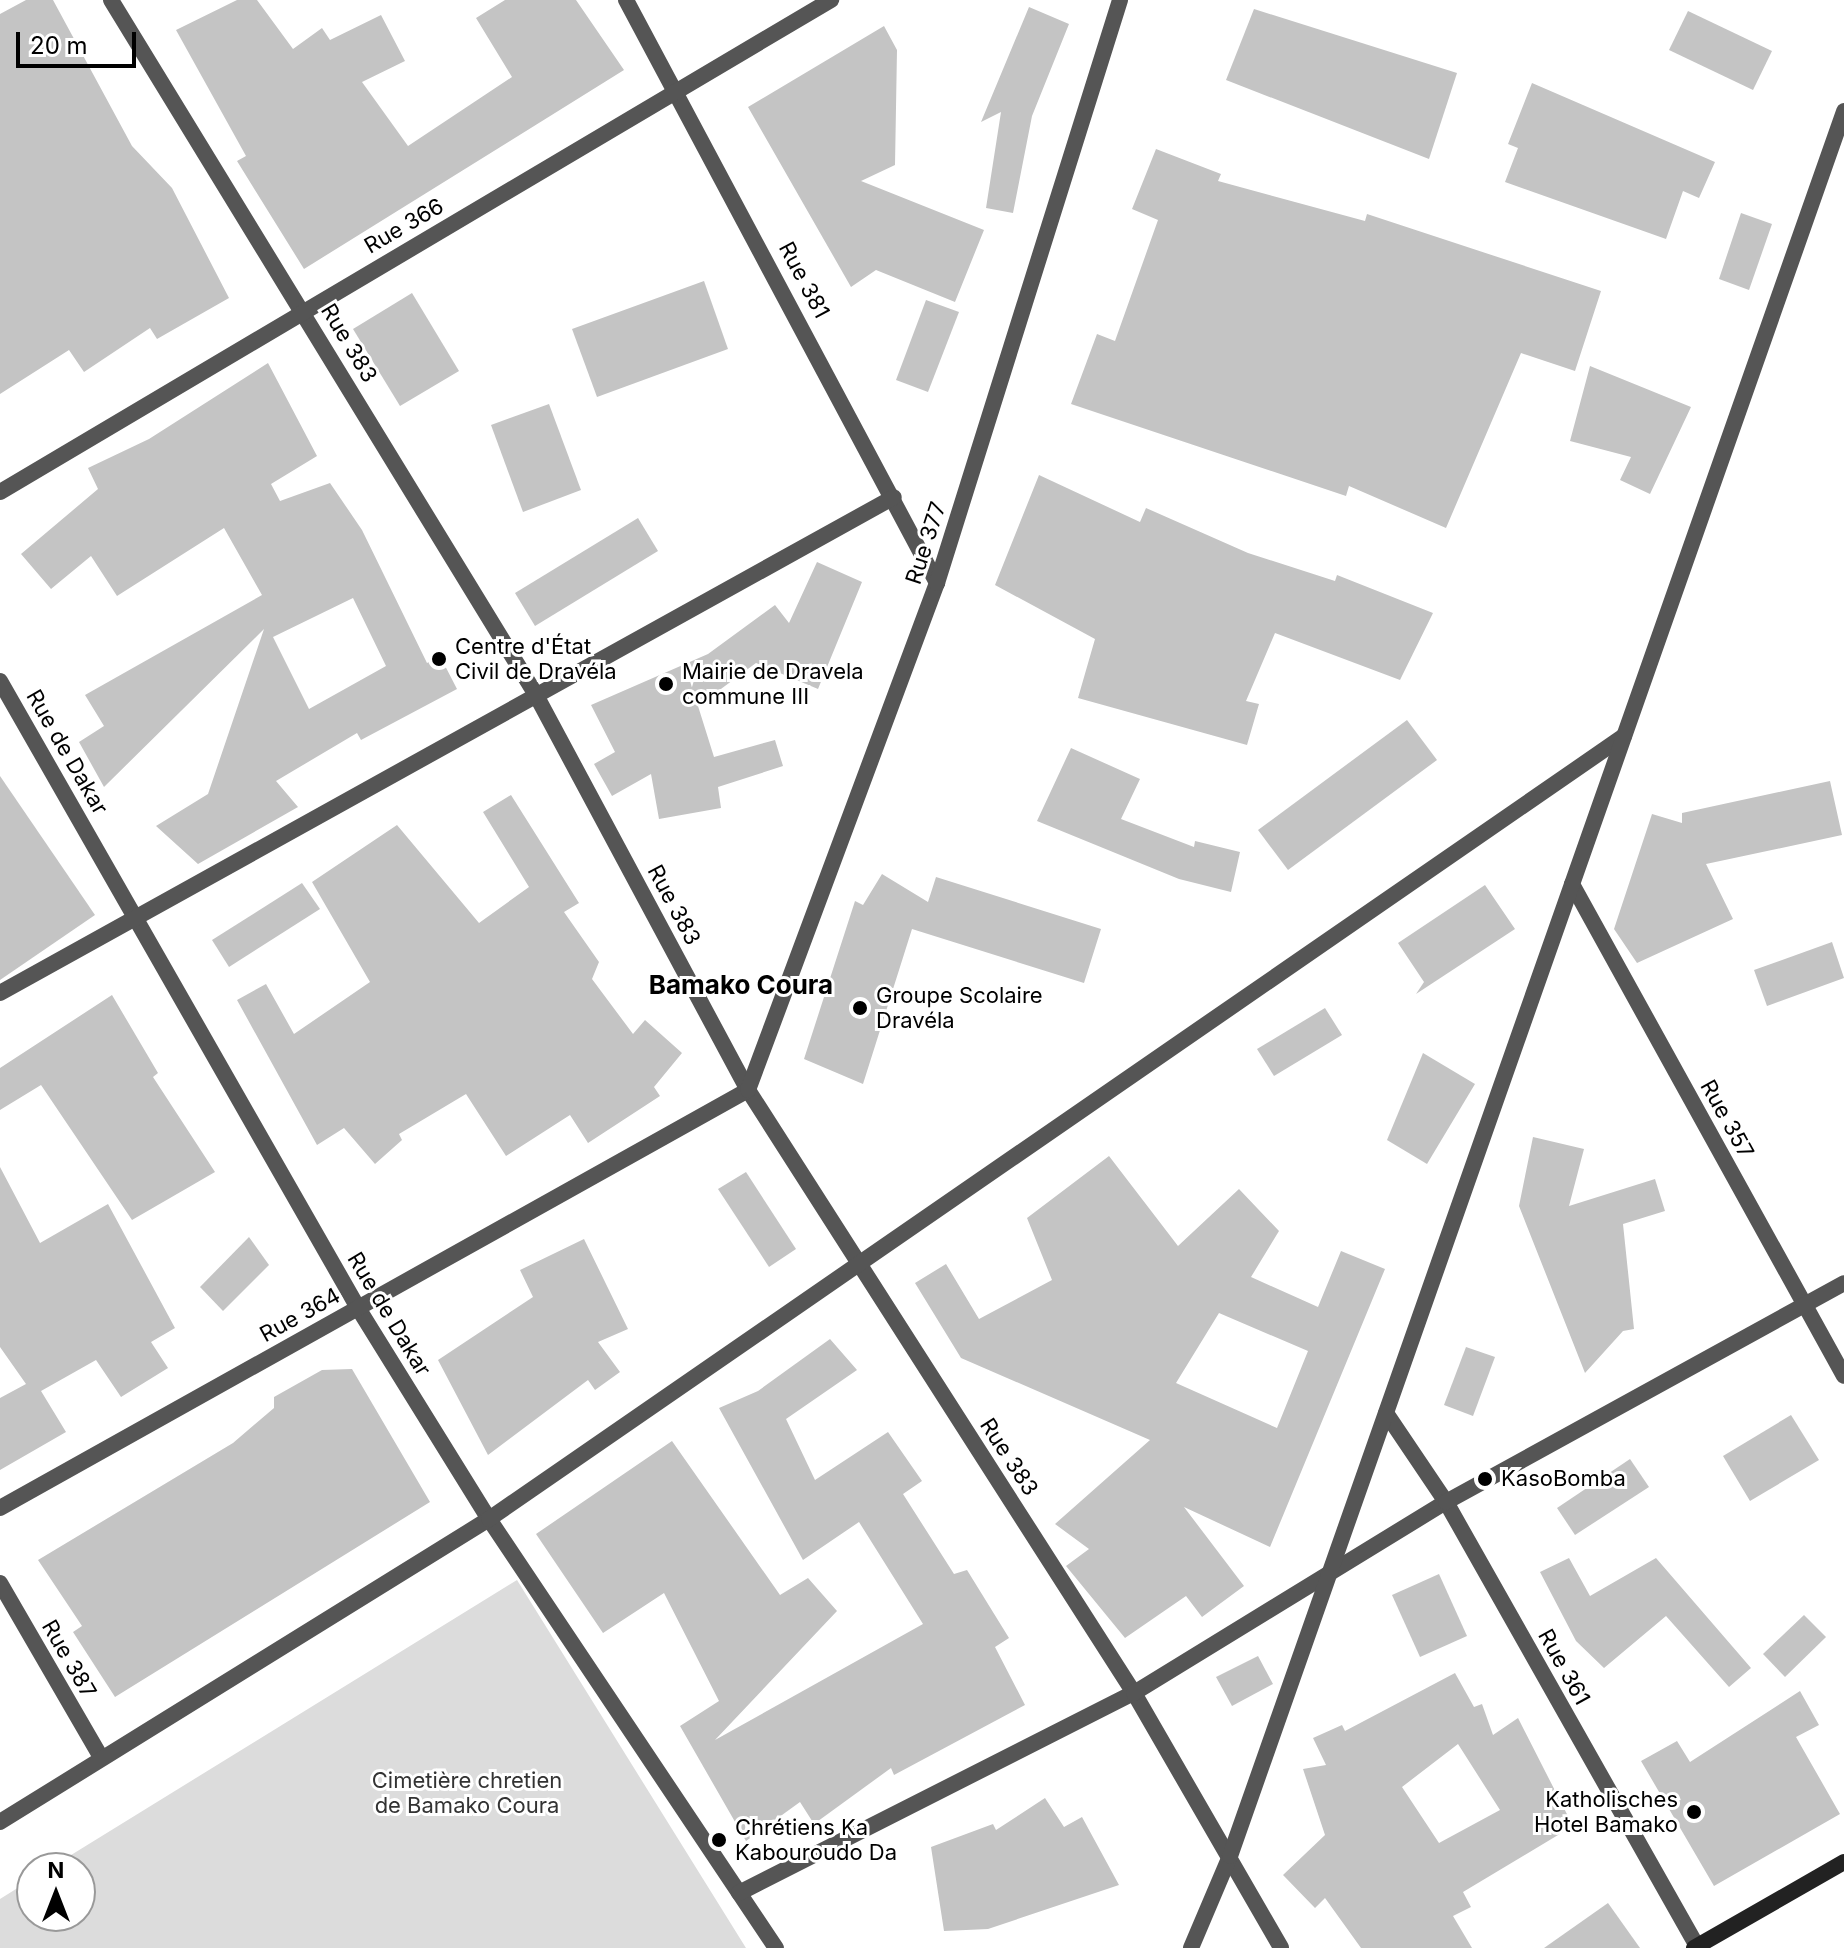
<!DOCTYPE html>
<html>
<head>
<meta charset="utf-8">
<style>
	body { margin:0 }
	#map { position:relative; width:1844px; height:1948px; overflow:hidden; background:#fff; font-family:Inter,sans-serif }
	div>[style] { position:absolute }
	.green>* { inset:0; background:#dcdcdc }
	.building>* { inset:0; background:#c4c4c4 }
	.street>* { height:16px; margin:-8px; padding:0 8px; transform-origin:8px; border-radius:8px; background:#555 }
	.secondary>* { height:16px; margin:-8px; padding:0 8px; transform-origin:8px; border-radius:8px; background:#222 }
	.dots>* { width:22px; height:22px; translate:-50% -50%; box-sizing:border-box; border:4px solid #fff; border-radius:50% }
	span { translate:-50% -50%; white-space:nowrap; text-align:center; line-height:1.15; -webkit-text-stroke:6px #fff; paint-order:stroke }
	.street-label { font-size:22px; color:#000 }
	.poi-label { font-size:22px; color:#000 }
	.left { translate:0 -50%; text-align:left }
	.right { translate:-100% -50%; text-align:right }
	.park-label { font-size:22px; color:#333 }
	.quarter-label { font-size:26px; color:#000; font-weight:700 }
	.north { position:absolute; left:16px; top:1852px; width:80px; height:80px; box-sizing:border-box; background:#fff; border:2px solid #999; border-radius:50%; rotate:0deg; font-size:22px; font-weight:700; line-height:32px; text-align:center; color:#000 }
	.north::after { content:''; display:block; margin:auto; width:28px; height:36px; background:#000; clip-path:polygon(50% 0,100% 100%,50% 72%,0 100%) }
	.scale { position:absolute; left:16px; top:32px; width:120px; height:36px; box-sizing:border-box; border:4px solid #000; border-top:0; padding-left:10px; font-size:24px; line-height:28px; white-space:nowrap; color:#000; -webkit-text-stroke:6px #fff; paint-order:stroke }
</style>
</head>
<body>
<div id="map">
	<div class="green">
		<i style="clip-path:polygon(517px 1580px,746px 1948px,0 1948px,0 1899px,32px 1879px,32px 1916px,80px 1916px,80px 1868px,50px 1868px)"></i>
	</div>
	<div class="building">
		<i style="clip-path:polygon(26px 0,53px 0,132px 146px,172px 188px,229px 298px,157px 339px,150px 328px,84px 372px,69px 350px,0 394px,0 14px)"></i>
		<i style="clip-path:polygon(237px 0,257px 0,293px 49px,322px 28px,330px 40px,381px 15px,405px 61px,362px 82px,408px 146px,512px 77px,476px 18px,505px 0,576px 0,624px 70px,304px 269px,237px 161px,246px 156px,176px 30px)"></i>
		<i style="clip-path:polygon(1029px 7px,1069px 24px,1032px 116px,1013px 213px,986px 208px,1001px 112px,981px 122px)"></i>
		<i style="clip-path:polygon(1254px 9px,1457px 73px,1429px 159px,1226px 80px)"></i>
		<i style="clip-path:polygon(1688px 11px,1772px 51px,1753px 90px,1669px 50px)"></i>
		<i style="clip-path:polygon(884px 26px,897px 50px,895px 165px,861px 181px,984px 230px,955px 302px,876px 270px,851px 287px,748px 107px)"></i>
		<i style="clip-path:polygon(1532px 83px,1715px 162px,1699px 198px,1683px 191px,1666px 239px,1505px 182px,1518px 148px,1508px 144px)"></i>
		<i style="clip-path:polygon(1156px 149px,1221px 174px,1218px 181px,1365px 221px,1367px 214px,1601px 291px,1575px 371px,1521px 353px,1446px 528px,1349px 486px,1346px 496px,1071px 404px,1097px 334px,1115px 341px,1158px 220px,1132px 209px)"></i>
		<i style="clip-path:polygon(1741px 213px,1772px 224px,1749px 290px,1719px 279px)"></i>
		<i style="clip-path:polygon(704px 281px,728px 349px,597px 397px,572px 329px)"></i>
		<i style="clip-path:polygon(412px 293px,459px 371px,400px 406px,353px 329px)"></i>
		<i style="clip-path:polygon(926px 300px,959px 312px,928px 392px,896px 380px)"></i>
		<i style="clip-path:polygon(evenodd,268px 363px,317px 456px,271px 484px,280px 501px,330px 483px,362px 530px,427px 663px,440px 656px,457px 689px,361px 740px,357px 733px,276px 781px,298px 807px,198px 864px,156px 826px,208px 794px,264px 629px,104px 787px,79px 742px,104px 726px,85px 695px,262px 595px,224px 528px,117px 596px,91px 556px,51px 589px,21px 554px,98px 489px,88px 468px,149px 439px,268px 363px,353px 598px,386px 666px,309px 709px,273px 637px,353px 598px)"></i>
		<i style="clip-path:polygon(1590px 366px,1691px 407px,1650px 494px,1620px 480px,1631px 457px,1570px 441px)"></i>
		<i style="clip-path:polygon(549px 404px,581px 490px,523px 512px,491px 425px)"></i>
		<i style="clip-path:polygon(1039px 475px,1140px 522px,1146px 508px,1248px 553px,1335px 581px,1337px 575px,1433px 613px,1400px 680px,1275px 633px,1246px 701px,1259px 704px,1247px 745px,1078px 698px,1095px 639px,995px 585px)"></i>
		<i style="clip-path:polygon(638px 518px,658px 551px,535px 626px,515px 593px)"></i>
		<i style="clip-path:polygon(817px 562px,862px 582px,818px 689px,756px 663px,698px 706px,714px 757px,775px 740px,783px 766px,718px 787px,721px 808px,659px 819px,651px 774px,612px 796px,594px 764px,615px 752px,591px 705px,708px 654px,775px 605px,789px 623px)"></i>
		<i style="clip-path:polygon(1407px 720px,1437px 760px,1288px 870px,1258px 830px)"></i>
		<i style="clip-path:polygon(1071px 748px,1140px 779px,1121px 819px,1194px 847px,1195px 841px,1240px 852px,1231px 892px,1179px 879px,1037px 821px)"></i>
		<i style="clip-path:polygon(0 776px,95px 915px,0 980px)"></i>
		<i style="clip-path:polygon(1830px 781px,1842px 835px,1706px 864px,1733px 919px,1637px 963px,1614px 929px,1652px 814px,1682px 823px,1682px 813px)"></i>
		<i style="clip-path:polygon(511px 795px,579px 903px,564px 912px,599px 962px,592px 979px,633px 1034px,645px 1020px,682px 1053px,654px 1087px,660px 1096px,588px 1143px,570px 1115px,506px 1156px,466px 1094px,399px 1134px,402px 1140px,375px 1164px,344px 1128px,317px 1145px,237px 1000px,266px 984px,294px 1034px,370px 982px,312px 882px,397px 825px,479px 923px,529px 887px,483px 812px)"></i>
		<i style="clip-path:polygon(882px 874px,928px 902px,936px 877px,1101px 929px,1084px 983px,912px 929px,863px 1084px,804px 1059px,855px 901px,863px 905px)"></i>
		<i style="clip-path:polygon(302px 883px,320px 909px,229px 967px,212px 940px)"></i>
		<i style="clip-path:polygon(1485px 885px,1515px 929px,1416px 994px,1424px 982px,1398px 943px)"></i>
		<i style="clip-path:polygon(1832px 942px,1844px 978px,1767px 1006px,1754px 970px)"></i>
		<i style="clip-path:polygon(112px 995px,158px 1073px,153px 1077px,215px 1172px,132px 1220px,41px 1085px,0 1110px,0 1068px)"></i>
		<i style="clip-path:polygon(1325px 1008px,1342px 1035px,1274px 1076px,1257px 1049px)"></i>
		<i style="clip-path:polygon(1423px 1053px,1475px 1084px,1427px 1164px,1387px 1140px)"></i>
		<i style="clip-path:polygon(1533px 1137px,1584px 1149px,1569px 1206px,1655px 1179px,1665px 1211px,1623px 1224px,1634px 1329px,1623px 1331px,1585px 1373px,1519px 1206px)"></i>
		<i style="clip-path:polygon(evenodd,1109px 1156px,1178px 1246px,1239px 1189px,1279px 1231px,1251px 1277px,1318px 1307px,1341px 1251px,1385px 1269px,1270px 1547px,1184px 1507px,1244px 1586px,1202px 1617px,1186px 1596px,1125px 1638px,1066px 1566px,1089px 1549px,1055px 1524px,1150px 1440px,961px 1358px,915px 1283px,946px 1264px,979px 1319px,1052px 1280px,1027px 1218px,1109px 1156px,1219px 1313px,1308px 1351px,1277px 1428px,1176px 1383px,1219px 1313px)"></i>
		<i style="clip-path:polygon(0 1167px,40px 1243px,108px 1204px,175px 1328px,151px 1342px,168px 1368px,121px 1397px,96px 1360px,41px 1391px,66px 1432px,0 1470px,0 1398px,26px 1384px,0 1347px)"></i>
		<i style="clip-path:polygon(746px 1172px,796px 1249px,769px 1267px,718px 1189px)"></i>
		<i style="clip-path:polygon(249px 1237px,269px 1265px,223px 1311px,200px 1287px)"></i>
		<i style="clip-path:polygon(584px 1239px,628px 1329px,598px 1342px,620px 1372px,595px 1390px,588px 1380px,488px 1455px,438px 1360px,533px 1297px,520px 1270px)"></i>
		<i style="clip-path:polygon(830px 1339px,857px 1370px,786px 1419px,815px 1480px,888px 1432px,922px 1481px,903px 1494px,954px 1574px,967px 1570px,1009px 1638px,995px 1647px,1025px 1705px,894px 1775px,891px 1768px,814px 1824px,800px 1802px,746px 1841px,680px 1726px,719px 1701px,664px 1593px,603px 1633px,536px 1534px,672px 1441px,780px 1595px,808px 1578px,837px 1611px,715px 1740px,923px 1624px,859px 1522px,803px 1560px,719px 1408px,758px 1391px)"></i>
		<i style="clip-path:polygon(1466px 1347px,1495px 1357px,1473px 1416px,1444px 1405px)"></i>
		<i style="clip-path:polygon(352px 1369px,430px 1502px,115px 1697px,73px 1632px,82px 1626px,38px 1560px,233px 1443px,274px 1408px,274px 1397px,322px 1370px)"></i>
		<i style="clip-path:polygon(1791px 1415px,1819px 1460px,1750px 1501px,1723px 1456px)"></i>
		<i style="clip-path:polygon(1630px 1459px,1649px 1487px,1575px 1535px,1557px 1508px)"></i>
		<i style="clip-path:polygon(1569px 1558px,1590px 1596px,1656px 1558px,1751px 1668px,1729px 1687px,1666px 1616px,1604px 1668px,1576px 1641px,1540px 1572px)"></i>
		<i style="clip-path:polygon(1439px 1574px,1467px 1636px,1420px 1657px,1392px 1595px)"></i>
		<i style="clip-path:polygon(1804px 1615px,1826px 1637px,1785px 1677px,1763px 1654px)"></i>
		<i style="clip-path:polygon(1258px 1656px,1273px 1684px,1232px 1706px,1216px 1677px)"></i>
		<i style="clip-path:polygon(evenodd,1455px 1673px,1474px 1707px,1482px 1704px,1493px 1735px,1518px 1718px,1573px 1826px,1463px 1892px,1471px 1907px,1453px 1916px,1472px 1948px,1361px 1948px,1325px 1898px,1315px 1908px,1283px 1875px,1325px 1835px,1303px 1769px,1326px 1765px,1313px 1738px,1342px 1725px,1345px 1731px,1455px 1673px,1458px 1744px,1500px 1810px,1439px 1843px,1402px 1787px,1458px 1744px)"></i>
		<i style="clip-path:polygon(1800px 1691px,1819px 1725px,1796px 1737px,1840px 1814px,1714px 1886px,1641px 1761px,1677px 1741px,1690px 1762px)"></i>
		<i style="clip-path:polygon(1045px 1798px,1064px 1827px,1082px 1817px,1119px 1885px,988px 1929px,944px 1931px,931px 1847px,993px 1824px,996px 1830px)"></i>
		<i style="clip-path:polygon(1608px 1903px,1640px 1948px,1544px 1948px)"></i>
	</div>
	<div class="street">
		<i style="left:111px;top:0;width:815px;rotate:58.55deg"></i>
		<i style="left:536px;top:695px;width:448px;rotate:61.8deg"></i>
		<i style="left:748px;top:1090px;width:716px;rotate:57.38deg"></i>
		<i style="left:1134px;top:1693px;width:294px;rotate:60deg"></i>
		<i style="left:626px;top:0;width:661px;rotate:61.92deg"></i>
		<i style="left:0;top:492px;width:966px;rotate:-30.63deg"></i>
		<i style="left:0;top:681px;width:722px;rotate:60.27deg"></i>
		<i style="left:358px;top:1308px;width:248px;rotate:58.2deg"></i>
		<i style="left:489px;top:1519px;width:516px;rotate:56.22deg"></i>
		<i style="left:1572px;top:884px;width:562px;rotate:61.06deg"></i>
		<i style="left:0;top:993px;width:1022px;rotate:-29.02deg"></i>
		<i style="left:1386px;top:1413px;width:107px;rotate:56deg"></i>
		<i style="left:1446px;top:1502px;width:512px;rotate:60.53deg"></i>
		<i style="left:0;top:1508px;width:857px;rotate:-29.2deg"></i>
		<i style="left:748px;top:1090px;width:541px;rotate:-69.56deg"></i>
		<i style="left:937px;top:583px;width:611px;rotate:-72.57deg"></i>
		<i style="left:0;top:1583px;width:201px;rotate:59.9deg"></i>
		<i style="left:0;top:1822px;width:575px;rotate:-31.78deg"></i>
		<i style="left:489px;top:1519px;width:1379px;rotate:-34.6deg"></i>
		<i style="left:739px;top:1893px;width:443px;rotate:-26.9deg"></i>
		<i style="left:1134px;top:1693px;width:366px;rotate:-31.5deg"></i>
		<i style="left:1446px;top:1502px;width:454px;rotate:-28.8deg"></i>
		<i style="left:1191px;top:1948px;width:100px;rotate:-67deg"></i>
		<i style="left:1230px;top:1856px;width:1850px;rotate:-70.61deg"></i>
	</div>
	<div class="secondary">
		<i style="left:1694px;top:1948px;width:173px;rotate:-29.8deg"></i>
	</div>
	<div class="dots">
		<i style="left:439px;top:659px;background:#000"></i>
		<i style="left:666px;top:684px;background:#000"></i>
		<i style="left:860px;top:1008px;background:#000"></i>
		<i style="left:1485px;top:1479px;background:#000"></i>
		<i style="left:1694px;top:1812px;background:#000"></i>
		<i style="left:719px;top:1840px;background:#000"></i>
	</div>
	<div class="street-label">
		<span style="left:404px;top:226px;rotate:-30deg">Rue 366</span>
		<span style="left:804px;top:280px;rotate:62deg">Rue 381</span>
		<span style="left:349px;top:343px;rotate:59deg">Rue 383</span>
		<span style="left:926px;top:543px;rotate:-72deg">Rue 377</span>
		<span style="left:67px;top:752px;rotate:60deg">Rue de Dakar</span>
		<span style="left:674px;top:905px;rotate:62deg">Rue 383</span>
		<span style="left:1727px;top:1119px;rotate:61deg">Rue 357</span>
		<span style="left:389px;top:1314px;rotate:59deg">Rue de Dakar</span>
		<span style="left:300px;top:1315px;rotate:-29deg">Rue 364</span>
		<span style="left:1009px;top:1457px;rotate:57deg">Rue 383</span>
		<span style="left:69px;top:1659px;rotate:60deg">Rue 387</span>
		<span style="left:1564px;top:1667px;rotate:61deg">Rue 361</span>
	</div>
	<div class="poi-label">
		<span class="left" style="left:455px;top:659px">Centre d'État<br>Civil de Dravéla</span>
		<span class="left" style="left:682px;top:684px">Mairie de Dravela<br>commune III</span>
		<span class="left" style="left:876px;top:1008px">Groupe Scolaire<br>Dravéla</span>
		<span class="left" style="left:1501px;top:1479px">KasoBomba</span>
		<span class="right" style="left:1678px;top:1812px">Katholisches<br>Hotel Bamako</span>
		<span class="left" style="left:735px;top:1840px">Chrétiens Ka<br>Kabouroudo Da</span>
	</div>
	<div class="park-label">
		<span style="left:467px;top:1793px">Cimetière chretien<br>de Bamako Coura</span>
	</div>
	<div class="quarter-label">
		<span style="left:741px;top:985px">Bamako Coura</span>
	</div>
	<div class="north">N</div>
	<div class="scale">20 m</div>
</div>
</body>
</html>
